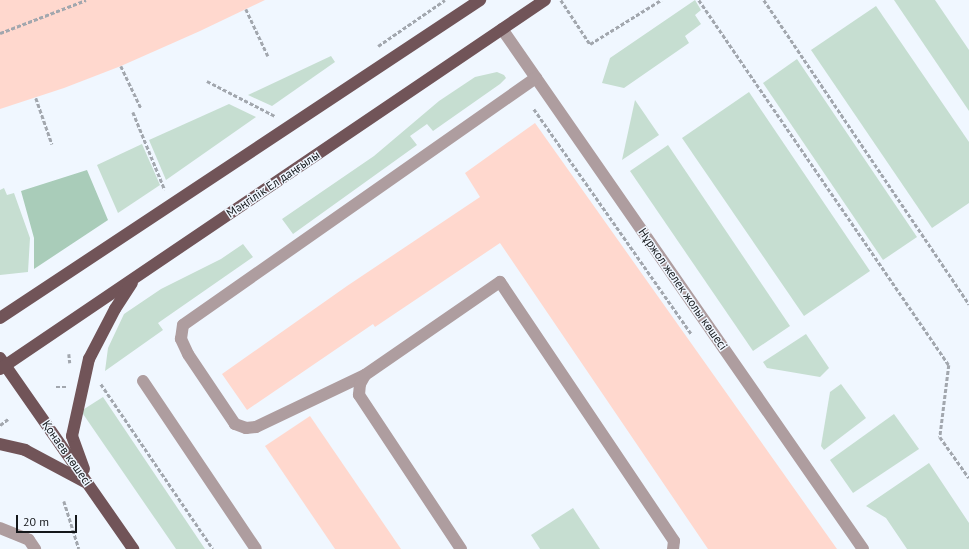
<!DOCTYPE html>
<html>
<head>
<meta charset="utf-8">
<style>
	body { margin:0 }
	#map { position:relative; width:969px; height:549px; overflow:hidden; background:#f0f7ff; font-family:"PT Sans",sans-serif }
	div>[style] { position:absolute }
	.green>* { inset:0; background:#c6ded1 }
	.forest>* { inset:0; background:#a9ccb9 }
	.building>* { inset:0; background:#ffd8ce }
	.path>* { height:2.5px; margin-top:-1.25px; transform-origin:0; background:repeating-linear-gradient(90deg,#a2a7ae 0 4px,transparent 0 6px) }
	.minor>* { height:12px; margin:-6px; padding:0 6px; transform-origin:6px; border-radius:6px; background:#ae9d9f }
	.major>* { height:12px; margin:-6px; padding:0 6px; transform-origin:6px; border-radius:6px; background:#715458 }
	span { translate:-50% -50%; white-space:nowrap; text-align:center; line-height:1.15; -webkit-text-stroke:3px #f0f7ff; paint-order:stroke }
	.street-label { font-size:12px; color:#14171a }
	.scale { position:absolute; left:16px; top:515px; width:61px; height:18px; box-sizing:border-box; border:2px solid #14171a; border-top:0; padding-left:5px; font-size:12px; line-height:14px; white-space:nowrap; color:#14171a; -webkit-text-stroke:3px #f0f7ff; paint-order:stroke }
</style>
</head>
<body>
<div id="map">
	<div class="green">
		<i style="clip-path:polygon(695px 0,701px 10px,695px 15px,701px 24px,685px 36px,689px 43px,624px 88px,602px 83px,610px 58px)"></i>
		<i style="clip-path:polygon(894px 0,935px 0,969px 50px,969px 111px)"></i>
		<i style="clip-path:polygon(876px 6px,969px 142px,969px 203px,932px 228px,811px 50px)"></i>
		<i style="clip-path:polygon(331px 56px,335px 62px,272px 106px,248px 95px)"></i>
		<i style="clip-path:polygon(797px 59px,917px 237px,883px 260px,763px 83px)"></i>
		<i style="clip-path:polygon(497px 72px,504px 75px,506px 78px,500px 84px,433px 131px,427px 124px,410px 136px,417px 145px,293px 234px,282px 219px,374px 156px,439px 101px,475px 77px)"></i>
		<i style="clip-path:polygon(749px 92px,870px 271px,804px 316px,682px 138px)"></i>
		<i style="clip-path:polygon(635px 100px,659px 135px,622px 160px)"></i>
		<i style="clip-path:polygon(229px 104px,256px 117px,166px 180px,149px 140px)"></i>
		<i style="clip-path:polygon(142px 144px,160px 185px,118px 213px,97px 165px)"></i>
		<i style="clip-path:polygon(668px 145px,790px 326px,753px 351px,630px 171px)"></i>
		<i style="clip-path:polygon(4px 188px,7px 195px,14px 193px,30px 238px,28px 272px,0 275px,0 190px)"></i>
		<i style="clip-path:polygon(243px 244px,253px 257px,158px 323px,163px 330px,105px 371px,108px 348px,124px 314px,161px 289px,221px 259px)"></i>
		<i style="clip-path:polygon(806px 334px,829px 368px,820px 377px,767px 368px,763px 362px)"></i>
		<i style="clip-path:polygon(841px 384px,866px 418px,824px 450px,821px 446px,830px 392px)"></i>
		<i style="clip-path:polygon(103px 397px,205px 549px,176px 549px,81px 411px)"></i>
		<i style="clip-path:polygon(894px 414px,919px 449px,853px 493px,830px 460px)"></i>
		<i style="clip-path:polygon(929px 463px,969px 523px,969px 549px,907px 549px,886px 518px,866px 506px)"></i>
		<i style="clip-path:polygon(573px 508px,600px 549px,540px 549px,531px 535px)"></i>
	</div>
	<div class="forest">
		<i style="clip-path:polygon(87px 170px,108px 220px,34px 269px,34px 238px,21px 191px)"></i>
	</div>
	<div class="building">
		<i style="clip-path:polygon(0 0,265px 0,200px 31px,121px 66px,64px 88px,0 109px)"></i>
		<i style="clip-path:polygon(535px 123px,837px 549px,708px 549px,500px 243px,375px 327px,373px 324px,247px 410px,222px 374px,347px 286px,480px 197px,465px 173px)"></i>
		<i style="clip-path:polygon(310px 416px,401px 549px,335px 549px,265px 446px)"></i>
	</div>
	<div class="path">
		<i style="left:561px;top:0;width:53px;rotate:56.6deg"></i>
		<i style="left:590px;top:44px;width:84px;rotate:-31.8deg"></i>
		<i style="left:699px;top:0;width:442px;rotate:55.6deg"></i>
		<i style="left:949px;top:365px;width:73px;rotate:97.1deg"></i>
		<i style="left:940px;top:437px;width:50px;rotate:54.7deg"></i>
		<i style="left:764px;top:0;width:367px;rotate:56deg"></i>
		<i style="left:246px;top:9px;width:52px;rotate:64.9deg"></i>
		<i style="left:0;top:33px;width:92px;rotate:-21deg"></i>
		<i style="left:378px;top:46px;width:81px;rotate:-34.5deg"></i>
		<i style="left:121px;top:66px;width:47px;rotate:64.5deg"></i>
		<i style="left:207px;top:81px;width:76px;rotate:27.2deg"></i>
		<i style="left:36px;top:98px;width:49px;rotate:70.8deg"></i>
		<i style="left:534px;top:109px;width:274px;rotate:55deg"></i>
		<i style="left:133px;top:112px;width:84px;rotate:67.7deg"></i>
		<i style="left:69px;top:354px;width:9px;rotate:84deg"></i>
		<i style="left:101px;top:384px;width:199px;rotate:55.8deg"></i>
		<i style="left:56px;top:387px;width:10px"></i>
		<i style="left:0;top:425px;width:10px;rotate:-37deg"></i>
		<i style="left:64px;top:501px;width:50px;rotate:72.6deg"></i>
	</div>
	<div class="minor">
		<i style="left:502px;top:29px;width:633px;rotate:55.23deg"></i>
		<i style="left:365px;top:375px;width:121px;rotate:154.5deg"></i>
		<i style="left:256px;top:427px;width:10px;rotate:174deg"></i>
		<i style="left:246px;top:428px;width:12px;rotate:-160deg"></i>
		<i style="left:235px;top:424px;width:84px;rotate:-123.9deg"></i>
		<i style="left:188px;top:354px;width:17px;rotate:-115deg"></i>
		<i style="left:181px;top:339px;width:14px;rotate:-82deg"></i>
		<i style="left:183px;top:325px;width:431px;rotate:-35deg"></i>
		<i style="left:143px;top:381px;width:202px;rotate:56.1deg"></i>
		<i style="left:0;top:528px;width:31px;rotate:22deg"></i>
		<i style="left:29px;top:540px;width:11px;rotate:56deg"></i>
		<i style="left:461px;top:549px;width:185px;rotate:-123.5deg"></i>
		<i style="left:359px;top:395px;width:11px;rotate:-85deg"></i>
		<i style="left:360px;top:384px;width:10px;rotate:-61deg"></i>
		<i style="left:365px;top:375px;width:164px;rotate:-34.6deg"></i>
		<i style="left:500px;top:282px;width:312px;rotate:56.1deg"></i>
		<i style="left:674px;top:541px;width:8px;rotate:97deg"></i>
	</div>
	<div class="major">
		<i style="left:0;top:318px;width:576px;rotate:-33.52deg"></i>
		<i style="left:0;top:358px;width:233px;rotate:55.1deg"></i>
		<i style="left:0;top:369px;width:658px;rotate:-34.1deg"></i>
		<i style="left:0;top:444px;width:26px;rotate:13deg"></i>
		<i style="left:25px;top:450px;width:68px;rotate:28.1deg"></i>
		<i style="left:84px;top:469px;width:35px;rotate:-110deg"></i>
		<i style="left:72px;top:436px;width:79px;rotate:-77.6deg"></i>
		<i style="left:89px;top:359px;width:56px;rotate:-62.5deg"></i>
		<i style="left:115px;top:309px;width:31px;rotate:-57deg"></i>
	</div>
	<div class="street-label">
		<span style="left:273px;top:184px;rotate:-34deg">Мәңгілік Ел даңғылы</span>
		<span style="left:683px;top:289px;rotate:55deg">Нұржол желек жолы көшесі</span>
		<span style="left:67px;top:453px;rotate:55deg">Қонаев көшесі</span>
	</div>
	<div class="scale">20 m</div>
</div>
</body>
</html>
